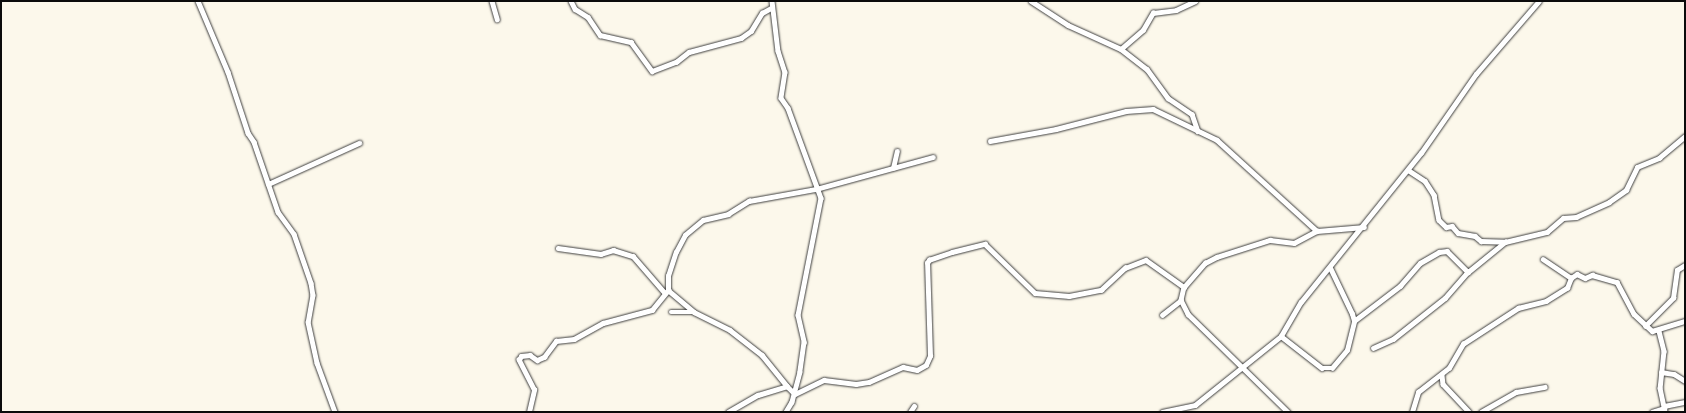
<!DOCTYPE html>
<html>
<head>
<meta charset="utf-8">
<style>
	body { margin:0 }
	#map { position:relative; width:1686px; height:413px; overflow:hidden; background:#fcf8eb; font-family:Spectral,serif }
	div>[style] { position:absolute }
	.roads { filter:drop-shadow(0 0 1px #3e3e3e) drop-shadow(0 0 1px #3e3e3e) }
	.street>* { height:4.5px; margin:-2.25px; padding:0 2.25px; transform-origin:2.25px; border-radius:2.25px; background:#fff }
	span { translate:-50% -50%; white-space:nowrap; text-align:center; line-height:1.15; -webkit-text-stroke:5px #fff; paint-order:stroke }
	.frame { position:absolute; inset:0; border:2px solid #0b0b0b; pointer-events:none }
</style>
</head>
<body>
<div id="map">
	<div class="roads">
		<div class="street">
			<i style="left:198px;top:1px;width:77px;rotate:67.1deg"></i>
			<i style="left:228px;top:72px;width:64px;rotate:71.8deg"></i>
			<i style="left:248px;top:133px;width:11px;rotate:56deg"></i>
			<i style="left:254px;top:142px;width:74px;rotate:71.1deg"></i>
			<i style="left:278px;top:212px;width:27px;rotate:54deg"></i>
			<i style="left:294px;top:234px;width:52px;rotate:70.9deg"></i>
			<i style="left:311px;top:283px;width:12px;rotate:81deg"></i>
			<i style="left:313px;top:295px;width:27px;rotate:100deg"></i>
			<i style="left:308px;top:322px;width:42px;rotate:77.6deg"></i>
			<i style="left:317px;top:363px;width:52px;rotate:69.8deg"></i>
			<i style="left:492px;top:1px;width:19px;rotate:74deg"></i>
			<i style="left:571px;top:1px;width:9px;rotate:63deg"></i>
			<i style="left:575px;top:9px;width:15px;rotate:32deg"></i>
			<i style="left:588px;top:17px;width:22px;rotate:56deg"></i>
			<i style="left:600px;top:35px;width:32px;rotate:13deg"></i>
			<i style="left:631px;top:42px;width:36px;rotate:54deg"></i>
			<i style="left:652px;top:71px;width:26px;rotate:-21deg"></i>
			<i style="left:676px;top:62px;width:16px;rotate:-38deg"></i>
			<i style="left:689px;top:52px;width:54px;rotate:-15.1deg"></i>
			<i style="left:741px;top:38px;width:12px;rotate:-35deg"></i>
			<i style="left:751px;top:31px;width:21px;rotate:-59deg"></i>
			<i style="left:762px;top:13px;width:10px;rotate:-29deg"></i>
			<i style="left:772px;top:1px;width:50px;rotate:83.2deg"></i>
			<i style="left:778px;top:51px;width:22px;rotate:72deg"></i>
			<i style="left:785px;top:72px;width:26px;rotate:99deg"></i>
			<i style="left:781px;top:98px;width:12px;rotate:55deg"></i>
			<i style="left:788px;top:108px;width:96px;rotate:69.9deg"></i>
			<i style="left:821px;top:198px;width:119px;rotate:101.1deg"></i>
			<i style="left:798px;top:315px;width:28px;rotate:77deg"></i>
			<i style="left:804px;top:342px;width:30px;rotate:98deg"></i>
			<i style="left:800px;top:372px;width:31px;rotate:105deg"></i>
			<i style="left:792px;top:402px;width:12px;rotate:121deg"></i>
			<i style="left:1031px;top:1px;width:44px;rotate:33deg"></i>
			<i style="left:1068px;top:25px;width:58px;rotate:24.4deg"></i>
			<i style="left:1121px;top:49px;width:33px;rotate:38deg"></i>
			<i style="left:1147px;top:69px;width:36px;rotate:54deg"></i>
			<i style="left:1168px;top:98px;width:29px;rotate:34deg"></i>
			<i style="left:1192px;top:114px;width:18px;rotate:71deg"></i>
			<i style="left:1121px;top:49px;width:29px;rotate:-41deg"></i>
			<i style="left:1143px;top:30px;width:20px;rotate:-60deg"></i>
			<i style="left:1153px;top:13px;width:23px;rotate:-7deg"></i>
			<i style="left:1176px;top:10px;width:21px;rotate:-25deg"></i>
			<i style="left:990px;top:141px;width:67px;rotate:-10.3deg"></i>
			<i style="left:1056px;top:129px;width:72px;rotate:-14.4deg"></i>
			<i style="left:1126px;top:111px;width:27px;rotate:-4deg"></i>
			<i style="left:1153px;top:109px;width:71px;rotate:25.8deg"></i>
			<i style="left:1217px;top:140px;width:135px;rotate:42.3deg"></i>
			<i style="left:893px;top:168px;width:17px;rotate:-77deg"></i>
			<i style="left:1408px;top:170px;width:20px;rotate:33deg"></i>
			<i style="left:1425px;top:181px;width:17px;rotate:57deg"></i>
			<i style="left:1434px;top:195px;width:25px;rotate:79deg"></i>
			<i style="left:1439px;top:220px;width:10px;rotate:45deg"></i>
			<i style="left:1446px;top:227px;width:6px;rotate:-9deg"></i>
			<i style="left:1452px;top:226px;width:9px;rotate:49deg"></i>
			<i style="left:1458px;top:233px;width:17px;rotate:10deg"></i>
			<i style="left:1475px;top:236px;width:8px;rotate:40deg"></i>
			<i style="left:1481px;top:241px;width:24px;rotate:2deg"></i>
			<i style="left:1505px;top:242px;width:43px;rotate:-13.4deg"></i>
			<i style="left:1547px;top:232px;width:21px;rotate:-41deg"></i>
			<i style="left:1563px;top:218px;width:13px;rotate:-4deg"></i>
			<i style="left:1576px;top:217px;width:36px;rotate:-24deg"></i>
			<i style="left:1609px;top:202px;width:21px;rotate:-35deg"></i>
			<i style="left:1626px;top:190px;width:25px;rotate:-64deg"></i>
			<i style="left:1637px;top:167px;width:24px;rotate:-22deg"></i>
			<i style="left:1659px;top:158px;width:34px;rotate:-40deg"></i>
			<i style="left:268px;top:184px;width:100px;rotate:-24.3deg"></i>
			<i style="left:558px;top:248px;width:43px;rotate:7.9deg"></i>
			<i style="left:601px;top:254px;width:13px;rotate:-18deg"></i>
			<i style="left:613px;top:250px;width:21px;rotate:17deg"></i>
			<i style="left:633px;top:256px;width:49px;rotate:49.1deg"></i>
			<i style="left:1543px;top:259px;width:34px;rotate:34deg"></i>
			<i style="left:1571px;top:278px;width:7px;rotate:-34deg"></i>
			<i style="left:1577px;top:274px;width:9px;rotate:27deg"></i>
			<i style="left:1585px;top:278px;width:8px;rotate:-23deg"></i>
			<i style="left:1592px;top:275px;width:26px;rotate:16deg"></i>
			<i style="left:1617px;top:282px;width:36px;rotate:62deg"></i>
			<i style="left:1634px;top:314px;width:25px;rotate:43deg"></i>
			<i style="left:1652px;top:331px;width:34px;rotate:-17deg"></i>
			<i style="left:1184px;top:287px;width:13px;rotate:103deg"></i>
			<i style="left:1181px;top:300px;width:16px;rotate:63deg"></i>
			<i style="left:1188px;top:314px;width:140px;rotate:44.4deg"></i>
			<i style="left:668px;top:290px;width:14px;rotate:-90deg"></i>
			<i style="left:668px;top:276px;width:25px;rotate:-72deg"></i>
			<i style="left:676px;top:252px;width:19px;rotate:-62deg"></i>
			<i style="left:685px;top:235px;width:23px;rotate:-40deg"></i>
			<i style="left:703px;top:220px;width:26px;rotate:-13deg"></i>
			<i style="left:728px;top:214px;width:25px;rotate:-32deg"></i>
			<i style="left:749px;top:201px;width:68px;rotate:-10.2deg"></i>
			<i style="left:816px;top:189px;width:121px;rotate:-15.3deg"></i>
			<i style="left:671px;top:312px;width:23px"></i>
			<i style="left:694px;top:312px;width:40px;rotate:26.6deg"></i>
			<i style="left:730px;top:330px;width:41px;rotate:38deg"></i>
			<i style="left:762px;top:355px;width:40px;rotate:51deg"></i>
			<i style="left:1162px;top:315px;width:24px;rotate:-38deg"></i>
			<i style="left:1354px;top:321px;width:58px;rotate:-37.3deg"></i>
			<i style="left:1400px;top:286px;width:30px;rotate:-49deg"></i>
			<i style="left:1420px;top:263px;width:22px;rotate:-30deg"></i>
			<i style="left:1439px;top:252px;width:8px;rotate:-7deg"></i>
			<i style="left:1447px;top:251px;width:30px;rotate:45deg"></i>
			<i style="left:1645px;top:326px;width:40px;rotate:-45deg"></i>
			<i style="left:1673px;top:298px;width:28px;rotate:-82deg"></i>
			<i style="left:1677px;top:270px;width:9px;rotate:-32deg"></i>
			<i style="left:1659px;top:331px;width:21px;rotate:76deg"></i>
			<i style="left:1664px;top:351px;width:37px;rotate:96deg"></i>
			<i style="left:1660px;top:388px;width:25px;rotate:78deg"></i>
			<i style="left:1281px;top:336px;width:52px;rotate:38deg"></i>
			<i style="left:1322px;top:368px;width:10px"></i>
			<i style="left:1332px;top:368px;width:23px;rotate:-50deg"></i>
			<i style="left:1347px;top:350px;width:30px;rotate:-76deg"></i>
			<i style="left:1354px;top:321px;width:7px;rotate:-106deg"></i>
			<i style="left:1352px;top:314px;width:51px;rotate:-115.6deg"></i>
			<i style="left:1373px;top:348px;width:22px;rotate:-24deg"></i>
			<i style="left:1393px;top:339px;width:66px;rotate:-38.3deg"></i>
			<i style="left:1445px;top:298px;width:35px;rotate:-49deg"></i>
			<i style="left:1468px;top:272px;width:48px;rotate:-39deg"></i>
			<i style="left:1661px;top:372px;width:13px;rotate:9deg"></i>
			<i style="left:1674px;top:374px;width:13px;rotate:32deg"></i>
			<i style="left:1442px;top:375px;width:9px;rotate:84deg"></i>
			<i style="left:1443px;top:384px;width:38px;rotate:47deg"></i>
			<i style="left:1664px;top:406px;width:21px;rotate:-11deg"></i>
			<i style="left:529px;top:412px;width:23px;rotate:-77deg"></i>
			<i style="left:534px;top:390px;width:34px;rotate:-117deg"></i>
			<i style="left:519px;top:360px;width:4px;rotate:-63deg"></i>
			<i style="left:521px;top:356px;width:9px;rotate:-6deg"></i>
			<i style="left:530px;top:355px;width:9px;rotate:36deg"></i>
			<i style="left:537px;top:360px;width:8px;rotate:-23deg"></i>
			<i style="left:544px;top:357px;width:20px;rotate:-53deg"></i>
			<i style="left:556px;top:341px;width:18px;rotate:-6deg"></i>
			<i style="left:574px;top:339px;width:33px;rotate:-29deg"></i>
			<i style="left:603px;top:323px;width:51px;rotate:-14.9deg"></i>
			<i style="left:652px;top:310px;width:26px;rotate:-51deg"></i>
			<i style="left:668px;top:290px;width:34px;rotate:40deg"></i>
			<i style="left:728px;top:412px;width:34px;rotate:-30deg"></i>
			<i style="left:758px;top:395px;width:30px;rotate:-17deg"></i>
			<i style="left:787px;top:386px;width:11px;rotate:45deg"></i>
			<i style="left:795px;top:394px;width:32px;rotate:-26deg"></i>
			<i style="left:824px;top:380px;width:32px;rotate:7deg"></i>
			<i style="left:856px;top:384px;width:13px;rotate:-9deg"></i>
			<i style="left:869px;top:382px;width:37px;rotate:-24deg"></i>
			<i style="left:903px;top:367px;width:14px;rotate:12deg"></i>
			<i style="left:917px;top:370px;width:10px;rotate:-29deg"></i>
			<i style="left:926px;top:365px;width:10px;rotate:-66deg"></i>
			<i style="left:930px;top:356px;width:93px;rotate:-91.8deg"></i>
			<i style="left:927px;top:263px;width:4px;rotate:-56deg"></i>
			<i style="left:929px;top:260px;width:24px;rotate:-19deg"></i>
			<i style="left:952px;top:252px;width:34px;rotate:-14deg"></i>
			<i style="left:985px;top:244px;width:70px;rotate:44.4deg"></i>
			<i style="left:1035px;top:293px;width:34px;rotate:5deg"></i>
			<i style="left:1069px;top:296px;width:33px;rotate:-11deg"></i>
			<i style="left:1101px;top:290px;width:33px;rotate:-43deg"></i>
			<i style="left:1125px;top:268px;width:22px;rotate:-21deg"></i>
			<i style="left:1146px;top:260px;width:47px;rotate:35.4deg"></i>
			<i style="left:1184px;top:287px;width:32px;rotate:-49deg"></i>
			<i style="left:1205px;top:263px;width:13px;rotate:-27deg"></i>
			<i style="left:1217px;top:257px;width:56px;rotate:-17.8deg"></i>
			<i style="left:1270px;top:240px;width:24px;rotate:7deg"></i>
			<i style="left:1294px;top:243px;width:26px;rotate:-28deg"></i>
			<i style="left:1317px;top:231px;width:47px;rotate:-4.9deg"></i>
			<i style="left:910px;top:412px;width:7px;rotate:-56deg"></i>
			<i style="left:1162px;top:412px;width:34px;rotate:-12deg"></i>
			<i style="left:1195px;top:405px;width:110px;rotate:-38.7deg"></i>
			<i style="left:1281px;top:336px;width:39px;rotate:-60deg"></i>
			<i style="left:1301px;top:302px;width:191px;rotate:-51.2deg"></i>
			<i style="left:1421px;top:153px;width:96px;rotate:-55.2deg"></i>
			<i style="left:1476px;top:74px;width:96px;rotate:-49.2deg"></i>
			<i style="left:1412px;top:412px;width:21px;rotate:-73deg"></i>
			<i style="left:1418px;top:392px;width:39px;rotate:-38deg"></i>
			<i style="left:1449px;top:368px;width:28px;rotate:-60deg"></i>
			<i style="left:1463px;top:344px;width:66px;rotate:-33.2deg"></i>
			<i style="left:1518px;top:308px;width:29px;rotate:-14deg"></i>
			<i style="left:1546px;top:301px;width:25px;rotate:-32deg"></i>
			<i style="left:1567px;top:288px;width:11px;rotate:-68deg"></i>
			<i style="left:1481px;top:412px;width:40px;rotate:-29.7deg"></i>
			<i style="left:1516px;top:392px;width:29px;rotate:-10deg"></i>
			<i style="left:1652px;top:412px;width:13px;rotate:-18deg"></i>
		</div>
	</div>
	<div class="frame"></div>
</div>
</body>
</html>
